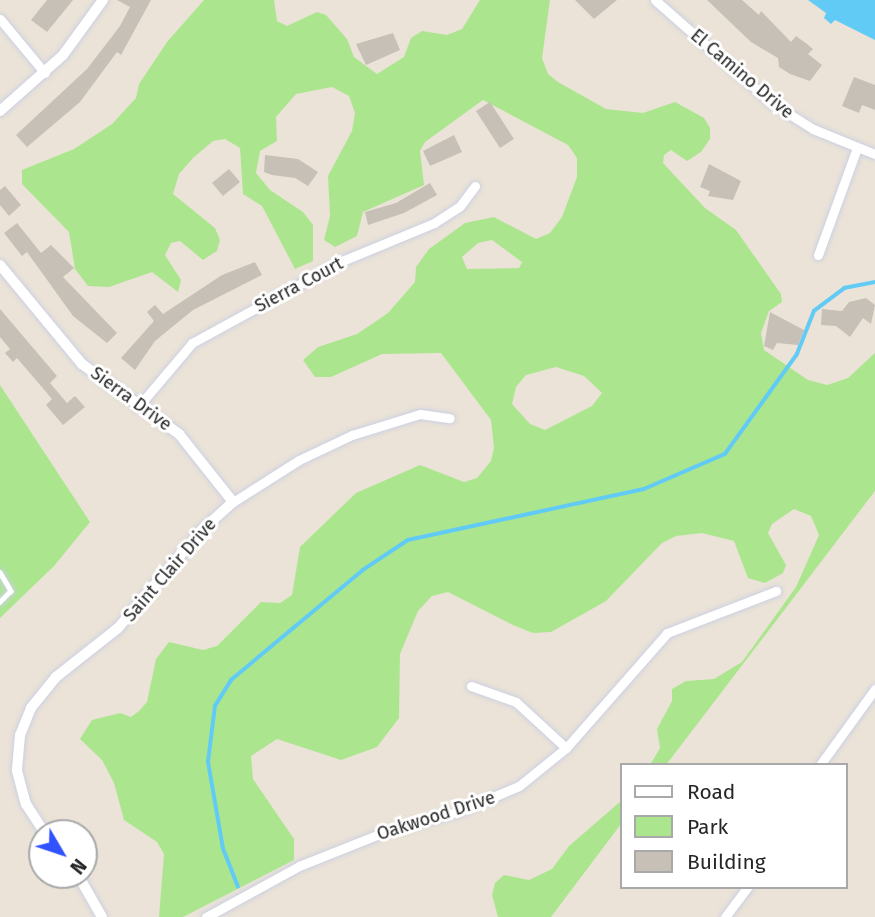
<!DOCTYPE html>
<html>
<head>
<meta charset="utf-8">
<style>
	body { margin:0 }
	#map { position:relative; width:875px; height:917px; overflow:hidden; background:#ebe3d7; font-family:"Fira Sans",sans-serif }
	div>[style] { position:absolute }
	.green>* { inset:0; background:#abe68f }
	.water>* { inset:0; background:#62cbf5 }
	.stream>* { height:3.5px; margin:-1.75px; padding:0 1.75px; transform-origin:1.75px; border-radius:1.75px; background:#62cbf5 }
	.building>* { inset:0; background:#c6c0b7 }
	.roads { filter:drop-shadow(0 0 2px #ccd0e2) drop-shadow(0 0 2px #ccd0e2) }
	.service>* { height:4.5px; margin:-2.25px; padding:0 2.25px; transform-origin:2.25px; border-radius:2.25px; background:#fff }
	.minor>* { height:9px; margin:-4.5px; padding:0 4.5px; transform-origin:4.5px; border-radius:4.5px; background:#fff }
	.tertiary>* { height:10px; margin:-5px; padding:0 5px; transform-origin:5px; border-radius:5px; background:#fff }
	span { translate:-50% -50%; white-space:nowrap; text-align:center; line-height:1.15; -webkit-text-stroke:6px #fff; paint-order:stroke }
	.street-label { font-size:18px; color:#272727 }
	.legend { position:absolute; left:620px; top:763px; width:228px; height:126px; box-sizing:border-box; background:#fff; border:2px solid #a9a9a9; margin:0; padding:9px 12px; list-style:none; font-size:21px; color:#272727 }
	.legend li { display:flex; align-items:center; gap:14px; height:35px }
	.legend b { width:35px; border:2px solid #a9a9a9 }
	.north { position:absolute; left:28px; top:819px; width:70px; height:70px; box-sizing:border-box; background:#fff; border:2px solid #a9a9a9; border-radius:50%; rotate:129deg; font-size:19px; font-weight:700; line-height:28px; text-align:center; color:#272727 }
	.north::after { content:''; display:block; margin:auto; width:24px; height:32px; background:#3052ff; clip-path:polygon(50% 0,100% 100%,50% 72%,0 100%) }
</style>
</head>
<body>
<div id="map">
	<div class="green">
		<i style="clip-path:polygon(evenodd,204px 0,274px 0,277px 21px,287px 26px,317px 12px,326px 15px,347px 39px,354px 57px,377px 74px,404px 57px,411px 38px,422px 31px,447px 35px,462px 29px,480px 0,550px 0,542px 58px,548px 74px,558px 82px,606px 109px,643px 113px,675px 102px,704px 118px,710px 128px,710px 139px,701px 152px,687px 161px,671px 150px,664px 155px,663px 163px,705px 208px,736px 230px,781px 294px,782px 302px,769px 311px,761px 333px,764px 350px,808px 380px,827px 385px,848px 378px,875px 353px,875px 491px,666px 765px,650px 765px,660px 748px,657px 729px,672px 701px,672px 689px,686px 681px,714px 679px,742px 662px,796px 587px,819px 535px,811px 516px,794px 509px,772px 524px,768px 533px,786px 565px,783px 573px,765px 583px,748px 578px,734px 541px,702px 533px,676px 536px,662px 543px,606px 601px,551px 632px,533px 633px,513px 625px,448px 592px,432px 596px,418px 611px,400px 654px,399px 718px,377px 747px,341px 760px,277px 739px,251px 756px,253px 779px,294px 839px,294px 860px,183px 917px,159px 917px,164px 854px,157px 842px,124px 820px,114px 783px,102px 760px,80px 739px,92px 720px,120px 713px,131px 717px,139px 711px,147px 702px,156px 659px,169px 642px,203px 650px,217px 646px,261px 602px,280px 603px,292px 595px,300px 547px,356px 493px,420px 465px,464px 482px,477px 478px,491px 461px,494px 448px,491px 420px,441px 353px,382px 354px,331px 377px,315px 377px,303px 360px,318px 347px,357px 334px,388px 313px,415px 282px,416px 267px,429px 249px,465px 223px,494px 217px,536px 239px,550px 233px,562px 217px,577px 177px,577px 158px,568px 145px,483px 100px,425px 142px,420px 151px,424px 185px,363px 212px,357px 236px,335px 247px,324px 240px,330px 216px,328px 176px,352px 131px,355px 113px,349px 96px,332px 87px,296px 94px,276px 117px,277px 141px,260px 151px,256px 173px,270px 190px,303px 212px,313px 225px,313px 261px,295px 269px,262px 206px,243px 194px,240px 148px,225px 139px,213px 141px,193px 158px,179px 174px,173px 194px,215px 228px,220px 240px,217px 251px,203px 260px,180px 241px,171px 243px,165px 255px,181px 280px,178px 292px,152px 272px,109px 287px,88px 286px,75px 269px,69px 232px,22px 184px,22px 170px,74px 149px,112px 124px,136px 98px,139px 84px,167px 42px,204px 0,492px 240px,522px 262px,519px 268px,467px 269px,462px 257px,478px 243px,492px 240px,204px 0,556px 367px,584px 376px,602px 393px,592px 406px,545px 430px,530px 424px,512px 404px,516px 387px,526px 375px,556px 367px)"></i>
		<i style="clip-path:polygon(0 385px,90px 522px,54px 566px,0 618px)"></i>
		<i style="clip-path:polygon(621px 801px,621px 824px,551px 917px,498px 917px,492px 895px,495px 883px,504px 875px,529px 880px,552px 869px,569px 846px)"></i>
	</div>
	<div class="water">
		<i style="clip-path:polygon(808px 0,875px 0,875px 40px,835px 20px,831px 24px,824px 18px,826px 13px)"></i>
	</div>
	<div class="stream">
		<i style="left:238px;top:887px;width:41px;rotate:-111.5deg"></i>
		<i style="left:223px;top:849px;width:88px;rotate:-99.8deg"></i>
		<i style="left:208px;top:762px;width:56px;rotate:-82.9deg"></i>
		<i style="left:215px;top:706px;width:31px;rotate:-58deg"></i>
		<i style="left:231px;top:680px;width:172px;rotate:-39.8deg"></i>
		<i style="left:363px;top:570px;width:54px;rotate:-33.7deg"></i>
		<i style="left:408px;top:540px;width:241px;rotate:-12.2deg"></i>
		<i style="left:644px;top:489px;width:88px;rotate:-23.4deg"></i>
		<i style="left:725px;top:454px;width:123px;rotate:-54.2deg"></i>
		<i style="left:797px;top:354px;width:46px;rotate:-68.4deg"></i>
		<i style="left:814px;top:311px;width:38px;rotate:-37deg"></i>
		<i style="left:844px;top:288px;width:32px;rotate:-11deg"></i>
	</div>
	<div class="building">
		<i style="clip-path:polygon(47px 0,73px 0,47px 32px,31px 20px)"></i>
		<i style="clip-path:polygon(117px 0,151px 0,121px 55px,117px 52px,80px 102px,27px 147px,16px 135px,87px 69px,120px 26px,130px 7px)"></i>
		<i style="clip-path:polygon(575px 0,617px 0,594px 19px)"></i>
		<i style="clip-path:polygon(707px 0,742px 0,759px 15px,761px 11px,791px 42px,796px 36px,807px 44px,813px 49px,808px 54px,822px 65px,810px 81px,790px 74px,779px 67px,778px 58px,751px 42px)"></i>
		<i style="clip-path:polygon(393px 33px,400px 50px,366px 65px,356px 44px)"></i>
		<i style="clip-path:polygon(854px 77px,875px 85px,875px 110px,862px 105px,859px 113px,842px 106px)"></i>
		<i style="clip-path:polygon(490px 102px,514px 139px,500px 148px,476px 111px)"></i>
		<i style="clip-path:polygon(454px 135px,462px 152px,430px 166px,423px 151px)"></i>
		<i style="clip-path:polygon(265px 155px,298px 159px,318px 172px,308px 186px,295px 178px,272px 175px,264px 172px)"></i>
		<i style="clip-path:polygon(709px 164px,741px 181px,733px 200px,708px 196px,710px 191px,700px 187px)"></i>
		<i style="clip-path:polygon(229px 169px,240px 182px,223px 196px,212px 183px)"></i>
		<i style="clip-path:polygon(430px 183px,437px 195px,404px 213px,368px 225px,365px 212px,396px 203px)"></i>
		<i style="clip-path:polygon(5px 186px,21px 205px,9px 216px,0 205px,0 190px)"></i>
		<i style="clip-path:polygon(17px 223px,41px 253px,51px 245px,74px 268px,63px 277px,117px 333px,107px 343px,73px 316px,27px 252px,22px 256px,4px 233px)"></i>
		<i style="clip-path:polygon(255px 262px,262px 275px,193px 310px,155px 341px,135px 370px,121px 358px,154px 321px,147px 312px,155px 305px,163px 314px,222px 275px)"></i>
		<i style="clip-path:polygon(866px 298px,875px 305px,871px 324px,863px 318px,850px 337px,836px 326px,821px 325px,822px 309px,842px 311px,849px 302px)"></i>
		<i style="clip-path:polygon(0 309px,57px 376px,50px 383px,67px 403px,75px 396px,85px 407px,63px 425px,46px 405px,52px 399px,17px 358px,13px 362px,5px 353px,10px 349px,0 337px)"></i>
		<i style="clip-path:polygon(770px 312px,804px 330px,798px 345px,777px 343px,773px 350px,764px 346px)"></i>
	</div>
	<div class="roads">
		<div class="service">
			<i style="left:0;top:572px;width:22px;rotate:60deg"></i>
			<i style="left:11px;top:591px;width:16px;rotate:135deg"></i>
		</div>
		<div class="minor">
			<i style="left:655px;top:0;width:156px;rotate:41.4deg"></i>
			<i style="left:772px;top:103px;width:49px;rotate:32.4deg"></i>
			<i style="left:813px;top:129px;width:67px;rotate:22deg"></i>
			<i style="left:0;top:19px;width:70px;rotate:50.2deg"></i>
			<i style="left:818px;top:255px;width:114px;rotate:-70deg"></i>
			<i style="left:138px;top:407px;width:84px;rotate:-49.8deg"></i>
			<i style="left:192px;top:343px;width:171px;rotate:-28.7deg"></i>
			<i style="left:342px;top:261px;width:100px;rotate:-22.4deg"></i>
			<i style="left:434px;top:223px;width:31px;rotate:-33deg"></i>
			<i style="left:460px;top:206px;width:25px;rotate:-53deg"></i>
			<i style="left:233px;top:502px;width:78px;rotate:-32.5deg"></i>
			<i style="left:299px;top:460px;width:59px;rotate:-25.3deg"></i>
			<i style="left:352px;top:435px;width:71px;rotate:-17.2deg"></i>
			<i style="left:420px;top:414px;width:30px;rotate:8deg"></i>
			<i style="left:471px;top:686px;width:48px;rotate:19.6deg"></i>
			<i style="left:516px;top:702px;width:68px;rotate:42.6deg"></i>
			<i style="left:820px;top:765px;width:94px;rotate:-54.1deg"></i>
			<i style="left:206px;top:917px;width:106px;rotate:-28.7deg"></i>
			<i style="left:299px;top:866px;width:89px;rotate:-21.7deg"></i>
			<i style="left:382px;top:833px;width:81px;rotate:-15.8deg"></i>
			<i style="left:460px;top:811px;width:64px;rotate:-23deg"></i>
			<i style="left:519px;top:786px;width:60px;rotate:-39deg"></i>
			<i style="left:566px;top:748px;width:153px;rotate:-48.7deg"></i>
			<i style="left:667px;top:633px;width:117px;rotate:-21.1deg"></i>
			<i style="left:725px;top:917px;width:38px;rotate:-53deg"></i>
		</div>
		<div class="tertiary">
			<i style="left:0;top:111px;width:84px;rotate:-41.6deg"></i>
			<i style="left:63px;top:55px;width:68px;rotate:-54deg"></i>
			<i style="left:0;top:265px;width:129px;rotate:50.4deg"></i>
			<i style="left:82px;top:364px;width:120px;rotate:35.8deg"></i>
			<i style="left:179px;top:434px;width:87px;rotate:51.5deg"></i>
			<i style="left:233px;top:502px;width:42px;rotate:137.9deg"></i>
			<i style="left:202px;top:530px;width:129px;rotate:130.6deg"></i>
			<i style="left:118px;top:628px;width:79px;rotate:141.7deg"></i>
			<i style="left:56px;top:677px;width:40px;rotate:129deg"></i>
			<i style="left:31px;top:708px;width:29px;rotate:112deg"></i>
			<i style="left:20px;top:735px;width:36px;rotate:95deg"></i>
			<i style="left:17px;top:771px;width:34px;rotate:75deg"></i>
			<i style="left:26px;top:804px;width:35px;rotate:57deg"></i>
			<i style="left:78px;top:875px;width:48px;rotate:60.3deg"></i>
		</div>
	</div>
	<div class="street-label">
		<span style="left:742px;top:74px;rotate:40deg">El Camino Drive</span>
		<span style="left:299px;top:285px;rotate:-28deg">Sierra Court</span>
		<span style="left:131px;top:399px;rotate:36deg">Sierra Drive</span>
		<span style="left:170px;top:570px;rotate:-49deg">Saint Clair Drive</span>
		<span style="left:436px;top:816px;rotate:-18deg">Oakwood Drive</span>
	</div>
	<ul class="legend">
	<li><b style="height:9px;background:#fff"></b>Road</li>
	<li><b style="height:19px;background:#abe68f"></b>Park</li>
	<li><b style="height:19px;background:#c6c0b7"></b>Building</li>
	</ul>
	<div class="north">N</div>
</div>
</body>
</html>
